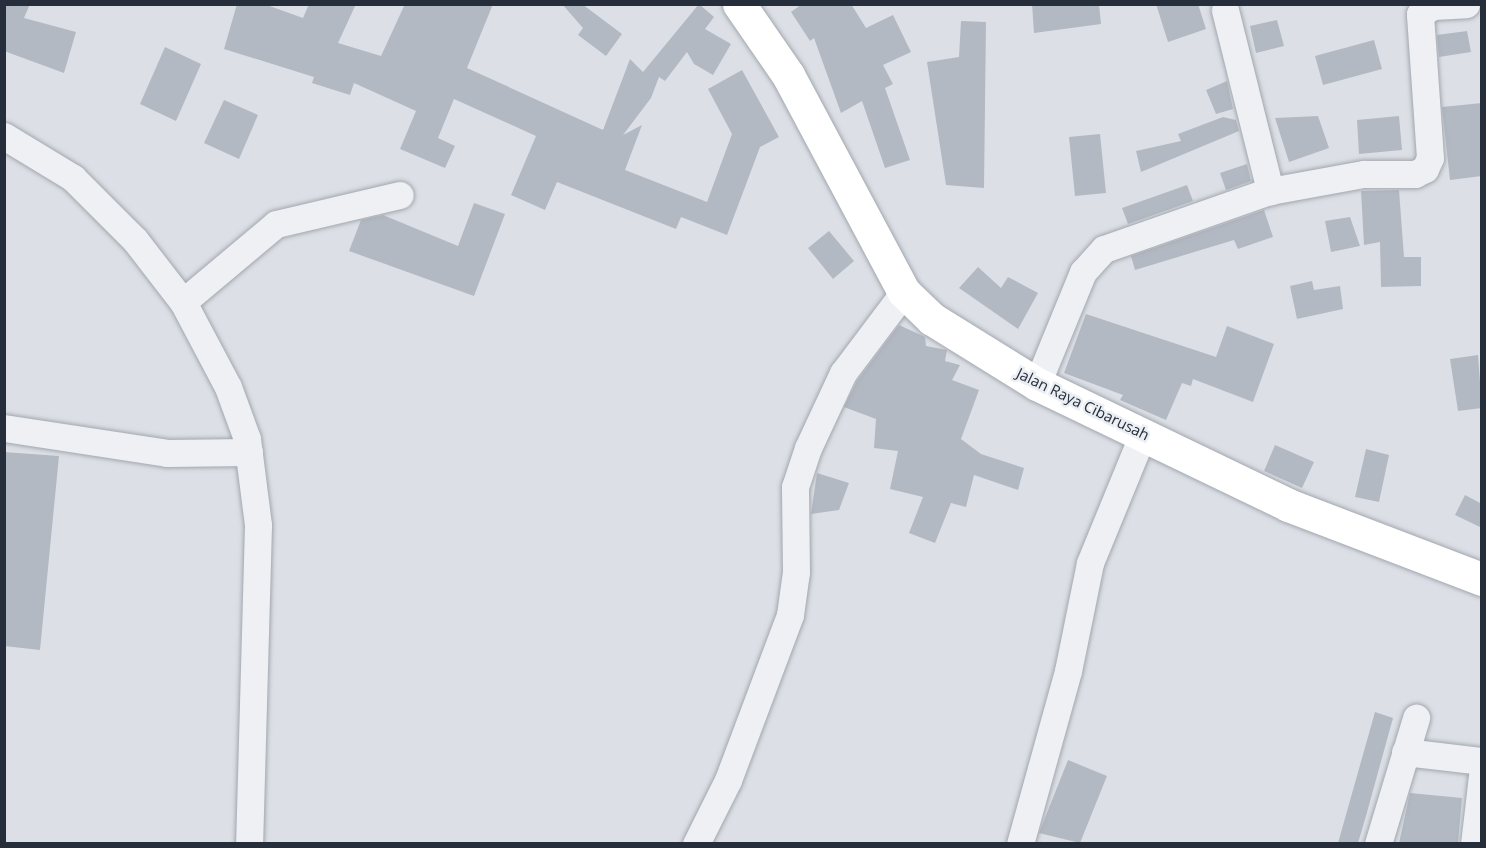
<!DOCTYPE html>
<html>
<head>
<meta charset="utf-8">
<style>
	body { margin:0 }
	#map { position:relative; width:1486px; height:848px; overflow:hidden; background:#dce0e6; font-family:"Open Sans",sans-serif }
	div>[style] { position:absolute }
	.building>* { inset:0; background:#b3b9c2 }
	.roads { filter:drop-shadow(0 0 2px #a2a7af) drop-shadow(0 0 2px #a2a7af) }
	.street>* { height:27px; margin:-13.5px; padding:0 13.5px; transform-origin:13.5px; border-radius:13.5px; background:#eef0f4 }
	.primary>* { height:33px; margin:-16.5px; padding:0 16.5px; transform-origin:16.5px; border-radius:16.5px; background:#fff }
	span { translate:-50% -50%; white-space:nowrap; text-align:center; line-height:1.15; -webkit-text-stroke:5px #ebeff4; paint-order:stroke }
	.street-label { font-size:15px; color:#262e3b }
	.frame { position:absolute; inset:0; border:6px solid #262e3b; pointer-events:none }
</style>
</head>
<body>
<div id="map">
	<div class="building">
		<i style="clip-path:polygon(4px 4px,30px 4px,24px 18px,76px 32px,64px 73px,4px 51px)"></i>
		<i style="clip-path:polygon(237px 4px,264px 4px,303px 18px,309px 4px,356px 4px,338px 43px,381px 56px,405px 4px,493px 4px,467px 68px,603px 130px,630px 59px,643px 72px,699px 4px,714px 17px,705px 29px,731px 44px,713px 75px,694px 64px,687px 52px,665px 81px,659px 77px,651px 98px,623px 135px,642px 125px,625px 170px,707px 202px,732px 134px,708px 89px,742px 70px,779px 137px,760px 147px,727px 235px,681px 217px,676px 229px,557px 182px,545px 210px,511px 195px,536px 136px,454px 99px,438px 138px,455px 146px,445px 168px,400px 149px,416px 111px,354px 83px,350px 95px,312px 83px,314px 77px,224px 49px)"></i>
		<i style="clip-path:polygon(562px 4px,582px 4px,622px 34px,606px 56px,578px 35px,583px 28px)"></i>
		<i style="clip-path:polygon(802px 4px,851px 4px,866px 28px,893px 15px,911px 52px,883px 65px,893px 84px,885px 88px,910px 160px,885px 168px,862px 101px,841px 113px,814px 38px,810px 41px,791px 12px)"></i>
		<i style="clip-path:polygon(1032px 4px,1099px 4px,1101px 24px,1034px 33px)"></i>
		<i style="clip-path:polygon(1156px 4px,1198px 4px,1206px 29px,1168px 42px)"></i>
		<i style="clip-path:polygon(1277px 20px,1284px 46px,1256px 53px,1250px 26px)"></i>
		<i style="clip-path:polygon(961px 21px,986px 22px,984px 188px,946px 185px,927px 62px,959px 57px)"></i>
		<i style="clip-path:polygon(1467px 31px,1471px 52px,1439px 57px,1437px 35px)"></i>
		<i style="clip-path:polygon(1374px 40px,1382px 69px,1323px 85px,1315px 56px)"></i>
		<i style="clip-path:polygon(165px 47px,201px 64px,176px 121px,140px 104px)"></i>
		<i style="clip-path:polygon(1227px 81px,1233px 109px,1216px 114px,1206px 90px)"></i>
		<i style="clip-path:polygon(224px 100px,258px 115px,239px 159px,204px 143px)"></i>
		<i style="clip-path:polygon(1482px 103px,1482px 176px,1450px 180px,1442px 107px)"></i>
		<i style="clip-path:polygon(1318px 116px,1329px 148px,1289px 162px,1275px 118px)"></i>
		<i style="clip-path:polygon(1399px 116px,1402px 150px,1359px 154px,1357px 120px)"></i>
		<i style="clip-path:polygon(1223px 117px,1236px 120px,1239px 131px,1141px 172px,1136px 151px,1181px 141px,1178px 134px)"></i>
		<i style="clip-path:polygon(1100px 134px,1106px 193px,1075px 196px,1069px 137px)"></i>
		<i style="clip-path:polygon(1247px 164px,1251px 181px,1226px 190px,1220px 173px)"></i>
		<i style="clip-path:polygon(1187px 185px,1193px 201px,1128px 224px,1122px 208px)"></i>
		<i style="clip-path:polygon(1399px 190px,1404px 257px,1421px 257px,1421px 286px,1381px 287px,1380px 242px,1364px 245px,1361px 191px)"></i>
		<i style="clip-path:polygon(474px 203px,505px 214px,474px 296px,349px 251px,361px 220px,383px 215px,458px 246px)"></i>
		<i style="clip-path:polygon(1264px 210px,1273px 237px,1238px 249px,1234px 240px,1135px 270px,1131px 256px)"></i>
		<i style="clip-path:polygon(1350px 217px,1360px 246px,1331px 252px,1325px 221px)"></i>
		<i style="clip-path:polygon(829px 231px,854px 261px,833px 279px,808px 248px)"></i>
		<i style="clip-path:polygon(978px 267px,1001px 288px,1008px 277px,1038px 293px,1018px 329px,959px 288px)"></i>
		<i style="clip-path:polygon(1312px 281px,1314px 290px,1340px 286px,1343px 309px,1297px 319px,1290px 286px)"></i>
		<i style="clip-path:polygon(1086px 314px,1216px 357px,1227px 326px,1274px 344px,1253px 402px,1193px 379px,1191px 386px,1182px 383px,1166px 420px,1120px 400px,1123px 395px,1064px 373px)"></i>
		<i style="clip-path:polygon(899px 325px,925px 337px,926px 346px,947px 350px,945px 361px,960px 365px,952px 380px,979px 390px,961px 439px,981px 454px,1024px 468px,1018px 490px,974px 475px,966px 507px,951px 503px,935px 543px,909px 533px,923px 497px,890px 489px,898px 451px,874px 448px,876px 419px,844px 407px,857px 381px)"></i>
		<i style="clip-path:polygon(1478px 355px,1482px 408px,1458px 411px,1450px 359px)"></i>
		<i style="clip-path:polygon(1275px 445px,1314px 462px,1302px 488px,1264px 471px)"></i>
		<i style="clip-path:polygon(1366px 449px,1389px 455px,1379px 502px,1355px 497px)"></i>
		<i style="clip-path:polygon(4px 452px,59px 456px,40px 650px,4px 646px)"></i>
		<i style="clip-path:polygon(817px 473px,849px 483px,839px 510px,811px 514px)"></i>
		<i style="clip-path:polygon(1465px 495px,1482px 504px,1482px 528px,1455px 515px)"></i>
		<i style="clip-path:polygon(1375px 712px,1393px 718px,1366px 816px,1358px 843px,1338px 843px)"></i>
		<i style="clip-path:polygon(1068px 760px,1107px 776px,1080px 843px,1039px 833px)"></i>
		<i style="clip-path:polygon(1410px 793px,1462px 798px,1458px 843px,1399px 843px)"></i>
	</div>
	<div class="roads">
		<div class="street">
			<i style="left:1225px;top:10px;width:187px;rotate:76deg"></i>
			<i style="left:4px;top:136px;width:81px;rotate:31.3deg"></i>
			<i style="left:73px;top:178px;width:88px;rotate:45deg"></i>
			<i style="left:135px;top:240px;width:78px;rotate:52.3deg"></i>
			<i style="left:183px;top:302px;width:96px;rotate:62.1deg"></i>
			<i style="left:228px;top:387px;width:55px;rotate:69.9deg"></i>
			<i style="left:247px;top:439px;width:87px;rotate:82.7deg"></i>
			<i style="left:258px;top:525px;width:319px;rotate:91.6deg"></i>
			<i style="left:183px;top:302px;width:121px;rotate:-40deg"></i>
			<i style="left:276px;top:224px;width:127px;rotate:-13.2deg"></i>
			<i style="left:1037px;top:384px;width:121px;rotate:-67.7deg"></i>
			<i style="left:1083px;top:272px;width:31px;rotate:-48deg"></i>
			<i style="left:1104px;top:249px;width:176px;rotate:-19.3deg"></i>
			<i style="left:1270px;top:191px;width:96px;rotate:-10.3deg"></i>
			<i style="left:1364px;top:174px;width:51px"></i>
			<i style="left:1415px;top:174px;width:11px;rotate:-27deg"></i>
			<i style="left:1425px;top:169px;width:12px;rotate:-66deg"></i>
			<i style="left:1430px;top:158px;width:144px;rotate:-94deg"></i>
			<i style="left:1420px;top:14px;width:15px;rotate:-32deg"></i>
			<i style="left:1433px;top:6px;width:33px;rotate:-3deg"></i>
			<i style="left:4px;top:428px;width:165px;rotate:8.7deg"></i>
			<i style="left:167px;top:453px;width:82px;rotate:-0.7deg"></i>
			<i style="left:1405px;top:752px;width:78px;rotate:6.7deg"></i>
			<i style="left:696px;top:844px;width:72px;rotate:-63.4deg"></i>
			<i style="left:728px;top:780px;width:176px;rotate:-69.4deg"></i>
			<i style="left:790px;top:615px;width:43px;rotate:-82.1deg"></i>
			<i style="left:796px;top:572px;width:85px;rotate:-90.7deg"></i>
			<i style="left:795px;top:487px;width:41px;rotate:-71.6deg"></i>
			<i style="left:808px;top:448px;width:83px;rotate:-65deg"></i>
			<i style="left:843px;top:373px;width:101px;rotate:-53deg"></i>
			<i style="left:1020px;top:844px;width:180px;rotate:-74.5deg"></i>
			<i style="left:1068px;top:671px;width:110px;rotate:-78.5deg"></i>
			<i style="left:1090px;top:563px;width:139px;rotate:-67.7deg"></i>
			<i style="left:1378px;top:844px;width:132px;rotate:-73.2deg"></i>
			<i style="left:1474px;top:844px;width:68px;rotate:-83.3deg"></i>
		</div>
		<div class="primary">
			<i style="left:739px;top:4px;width:86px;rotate:55.4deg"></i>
			<i style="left:788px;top:75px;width:246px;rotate:61.9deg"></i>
			<i style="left:904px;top:292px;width:39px;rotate:44deg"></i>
			<i style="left:932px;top:319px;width:123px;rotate:31.8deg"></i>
			<i style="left:1037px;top:384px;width:279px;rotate:25.7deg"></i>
			<i style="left:1288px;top:505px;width:208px;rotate:20.9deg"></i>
		</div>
	</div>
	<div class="street-label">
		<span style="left:1083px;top:404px;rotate:26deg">Jalan Raya Cibarusah</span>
	</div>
	<div class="frame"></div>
</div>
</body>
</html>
